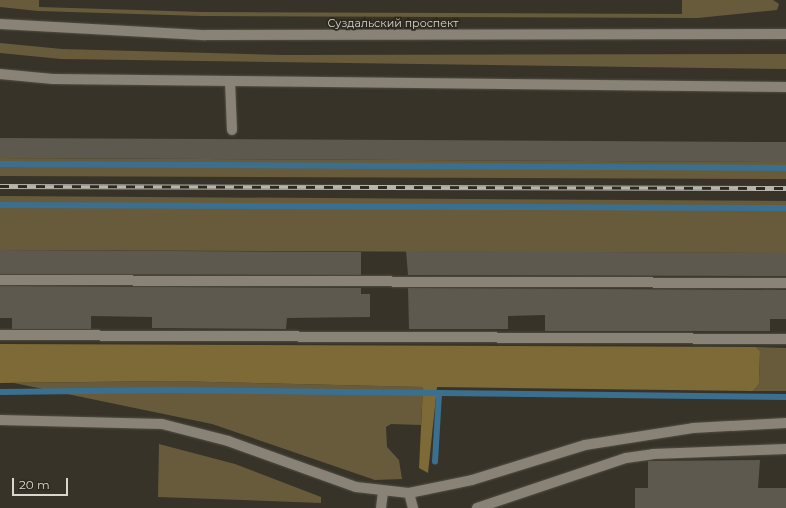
<!DOCTYPE html>
<html>
<head>
<meta charset="utf-8">
<style>
	body { margin:0 }
	#map { position:relative; width:786px; height:508px; overflow:hidden; background:#373328; font-family:Montserrat,sans-serif }
	div>[style] { position:absolute }
	.green>* { inset:0; background:#675b3b }
	.forest>* { inset:0; background:#7e6a36 }
	.stream>* { height:5.5px; margin:-2.75px; padding:0 2.75px; transform-origin:2.75px; border-radius:2.75px; background:#3b6f8f }
	.building>* { inset:0; background:#5e594e }
	.roads { filter:drop-shadow(0 0 1px #524f45) drop-shadow(0 0 1px #524f45) }
	.service>* { height:10px; margin:-5px; padding:0 5px; transform-origin:5px; border-radius:5px; background:#888376 }
	.minor>* { height:10px; margin:-5px; padding:0 5px; transform-origin:5px; border-radius:5px; background:#888376 }
	.secondary>* { height:10px; margin:-5px; padding:0 5px; transform-origin:5px; border-radius:5px; background:#888376 }
	.rail>* { height:4.5px; margin-top:-2.25px; transform-origin:0; background:repeating-linear-gradient(90deg,#2d291e 0 9px,#b8b5ad 0 18px); box-sizing:border-box; border-block:1px solid #b8b5ad }
	span { translate:-50% -50%; white-space:nowrap; text-align:center; line-height:1.15; -webkit-text-stroke:3.5px #2d291e; paint-order:stroke }
	.street-label { font-size:11px; color:#d9d6cf }
	.scale { position:absolute; left:12px; top:478px; width:56px; height:18px; box-sizing:border-box; border:2px solid #d9d6cf; border-top:0; padding-left:5px; font-size:12px; line-height:14px; white-space:nowrap; color:#d9d6cf; -webkit-text-stroke:3px #2d291e; paint-order:stroke }
</style>
</head>
<body>
<div id="map">
	<div class="green">
		<i style="clip-path:polygon(0 0,39px 0,39px 7px,202px 12px,682px 14px,682px 0,773px 0,779px 4px,777px 10px,698px 18px,202px 16px,38px 11px,0 7px)"></i>
		<i style="clip-path:polygon(0 43px,62px 49px,284px 55px,786px 54px,786px 69px,61px 59px,0 53px)"></i>
		<i style="clip-path:polygon(0 158px,786px 162px,786px 179px,0 176px)"></i>
		<i style="clip-path:polygon(0 196px,786px 201px,786px 253px,0 250px)"></i>
		<i style="clip-path:polygon(756px 347px,786px 348px,786px 391px,753px 391px,759px 384px,760px 351px)"></i>
		<i style="clip-path:polygon(171px 381px,423px 387px,421px 425px,391px 424px,386px 427px,387px 447px,399px 460px,402px 479px,375px 480px,212px 424px,14px 383px)"></i>
		<i style="clip-path:polygon(159px 444px,235px 464px,321px 497px,321px 503px,158px 497px)"></i>
	</div>
	<div class="forest">
		<i style="clip-path:polygon(0 344px,756px 347px,760px 351px,759px 384px,753px 391px,437px 387px,428px 473px,419px 468px,423px 387px,171px 381px,0 383px)"></i>
	</div>
	<div class="stream">
		<i style="left:0;top:164px;width:786px;rotate:0.29deg"></i>
		<i style="left:0;top:205px;width:786px;rotate:0.22deg"></i>
		<i style="left:0;top:392px;width:170px;rotate:-0.7deg"></i>
		<i style="left:170px;top:390px;width:616px;rotate:0.65deg"></i>
		<i style="left:435px;top:462px;width:67px;rotate:-86.6deg"></i>
	</div>
	<div class="building">
		<i style="clip-path:polygon(0 138px,786px 142px,786px 162px,0 158px)"></i>
		<i style="clip-path:polygon(0 250px,361px 252px,361px 275px,0 274px)"></i>
		<i style="clip-path:polygon(406px 251px,786px 253px,786px 276px,408px 275px)"></i>
		<i style="clip-path:polygon(0 286px,361px 288px,361px 294px,370px 294px,370px 317px,287px 318px,286px 329px,152px 328px,152px 317px,91px 316px,91px 329px,12px 329px,12px 318px,0 318px)"></i>
		<i style="clip-path:polygon(408px 288px,786px 290px,786px 319px,770px 319px,770px 331px,545px 331px,545px 315px,508px 316px,508px 329px,409px 329px)"></i>
		<i style="clip-path:polygon(760px 460px,758px 488px,786px 488px,786px 508px,635px 508px,635px 488px,648px 488px,648px 461px)"></i>
	</div>
	<div class="roads">
		<div class="service">
			<i style="left:230px;top:81px;width:49px;rotate:87.7deg"></i>
			<i style="left:0;top:280px;width:786px;rotate:0.22deg"></i>
			<i style="left:0;top:335px;width:786px;rotate:0.29deg"></i>
			<i style="left:409px;top:493px;width:16px;rotate:75deg"></i>
			<i style="left:381px;top:508px;width:16px;rotate:-83deg"></i>
			<i style="left:477px;top:508px;width:157px;rotate:-18.6deg"></i>
			<i style="left:626px;top:458px;width:27px;rotate:-8deg"></i>
			<i style="left:653px;top:454px;width:133px;rotate:-2.2deg"></i>
		</div>
		<div class="minor">
			<i style="left:0;top:420px;width:162px;rotate:1.4deg"></i>
			<i style="left:162px;top:424px;width:68px;rotate:14.4deg"></i>
			<i style="left:228px;top:441px;width:136px;rotate:19.8deg"></i>
			<i style="left:356px;top:487px;width:53px;rotate:6.5deg"></i>
			<i style="left:409px;top:493px;width:64px;rotate:-11.7deg"></i>
			<i style="left:472px;top:480px;width:118px;rotate:-17.2deg"></i>
			<i style="left:585px;top:445px;width:109px;rotate:-8.9deg"></i>
			<i style="left:693px;top:428px;width:93px;rotate:-3.1deg"></i>
		</div>
		<div class="secondary">
			<i style="left:0;top:24px;width:206px;rotate:3.1deg"></i>
			<i style="left:206px;top:35px;width:580px;rotate:-0.1deg"></i>
			<i style="left:0;top:74px;width:53px;rotate:5.4deg"></i>
			<i style="left:53px;top:79px;width:733px;rotate:0.63deg"></i>
		</div>
	</div>
	<div class="rail">
		<i style="left:0;top:186px;width:786px;rotate:0.15deg"></i>
	</div>
	<div class="street-label">
		<span style="left:393px;top:23px">Суздальский проспект</span>
	</div>
	<div class="scale">20 m</div>
</div>
</body>
</html>
